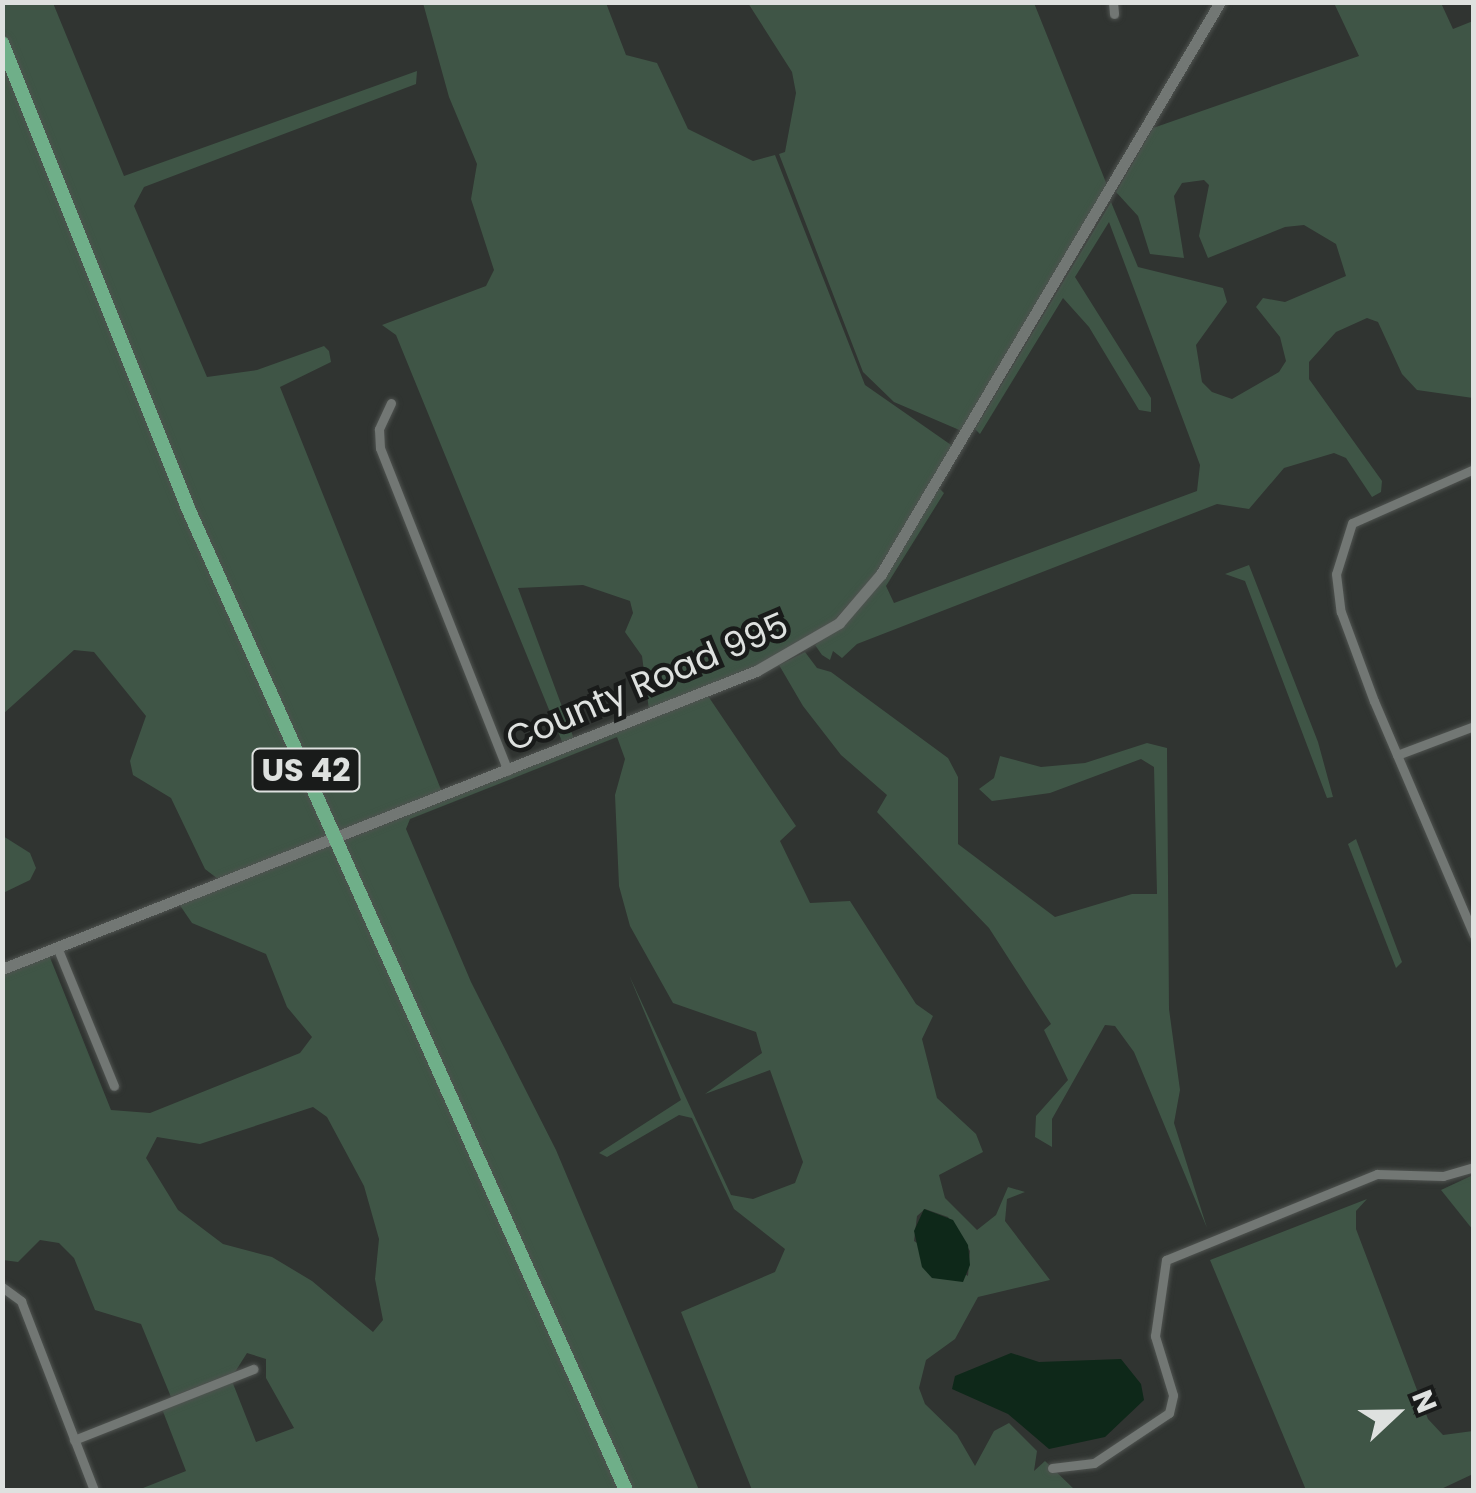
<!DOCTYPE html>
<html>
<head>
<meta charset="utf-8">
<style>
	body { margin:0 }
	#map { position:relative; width:1476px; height:1493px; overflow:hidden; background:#303431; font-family:Poppins,sans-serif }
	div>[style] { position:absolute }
	.green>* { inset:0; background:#3f5546 }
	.water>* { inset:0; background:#0e2819 }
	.roads { filter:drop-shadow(0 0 2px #4f5350) drop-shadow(0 0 2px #4f5350) }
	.minor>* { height:9px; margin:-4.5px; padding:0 4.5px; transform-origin:4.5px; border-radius:4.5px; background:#727774 }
	.tertiary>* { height:11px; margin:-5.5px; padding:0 5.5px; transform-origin:5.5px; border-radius:5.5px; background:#727774 }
	.primary>* { height:14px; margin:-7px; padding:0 7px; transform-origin:7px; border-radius:7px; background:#6faf89 }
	span { translate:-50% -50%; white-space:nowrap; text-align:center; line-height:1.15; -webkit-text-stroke:9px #191b1a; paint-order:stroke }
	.shield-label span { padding:2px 8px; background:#191b1a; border:2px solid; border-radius:8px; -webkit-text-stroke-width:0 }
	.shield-label { font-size:32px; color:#dee1df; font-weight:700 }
	.street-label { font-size:35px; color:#dee1df }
	.frame { position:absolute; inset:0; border:5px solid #dee1df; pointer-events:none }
	.north { position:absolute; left:1346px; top:1363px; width:100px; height:100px; -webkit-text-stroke:8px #191b1a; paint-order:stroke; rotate:68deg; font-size:28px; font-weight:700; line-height:40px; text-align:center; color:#dee1df }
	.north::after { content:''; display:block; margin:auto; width:35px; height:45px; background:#dee1df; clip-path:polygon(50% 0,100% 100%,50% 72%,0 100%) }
</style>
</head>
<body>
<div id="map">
	<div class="green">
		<i style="clip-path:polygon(3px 3px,53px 3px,124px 176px,417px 71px,416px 84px,144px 187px,134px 206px,207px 377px,257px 370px,324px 346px,329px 351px,331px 362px,280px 387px,442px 792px,340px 832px,187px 493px,3px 30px)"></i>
		<i style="clip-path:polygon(423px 3px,606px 3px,626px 55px,657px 63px,688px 129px,753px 161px,775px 155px,865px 385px,954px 447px,879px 570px,830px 625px,769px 660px,649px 710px,642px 656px,625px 632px,633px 613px,630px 601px,583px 585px,518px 588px,574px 739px,563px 744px,396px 335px,382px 325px,486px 286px,494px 270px,471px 199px,477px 164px,449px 97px)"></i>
		<i style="clip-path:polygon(748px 3px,1034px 3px,1109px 190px,964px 432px,894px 402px,863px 372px,779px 154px,785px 152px,796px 93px,792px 72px)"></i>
		<i style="clip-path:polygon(1334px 3px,1441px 3px,1453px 29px,1473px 21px,1473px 398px,1417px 390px,1402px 374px,1378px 322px,1367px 318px,1336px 332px,1309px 362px,1309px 379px,1382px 481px,1381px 492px,1372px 497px,1346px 458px,1334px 453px,1284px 468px,1249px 509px,1217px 504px,857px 644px,842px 658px,833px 651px,830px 660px,822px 655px,815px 645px,874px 591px,939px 488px,944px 493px,886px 586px,894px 603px,1197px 491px,1200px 465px,1109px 222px,1075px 277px,1151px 398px,1151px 412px,1139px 410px,1089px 327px,1063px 298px,980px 434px,975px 429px,1111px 202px,1138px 267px,1223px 288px,1227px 302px,1196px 345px,1202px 382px,1212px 392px,1232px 399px,1279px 372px,1286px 361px,1280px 337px,1256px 307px,1263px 298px,1285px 302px,1346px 276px,1336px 244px,1304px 225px,1285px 227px,1208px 258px,1199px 236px,1209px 185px,1204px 180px,1182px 183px,1174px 196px,1184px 258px,1150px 254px,1138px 216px,1116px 192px,1153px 128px,1359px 56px)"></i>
		<i style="clip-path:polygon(2px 57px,332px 836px,218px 879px,205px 869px,171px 798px,133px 775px,130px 761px,146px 716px,94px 652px,74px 650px,3px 714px)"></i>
		<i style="clip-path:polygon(1249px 565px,1318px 742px,1333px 797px,1327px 798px,1245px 581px,1225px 574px)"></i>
		<i style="clip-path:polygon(805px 652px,817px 668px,831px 672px,948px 758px,958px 777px,958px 844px,1055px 917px,1132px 894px,1157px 894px,1154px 767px,1141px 759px,1050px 793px,992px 801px,979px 789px,994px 778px,1000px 756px,1041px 767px,1085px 763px,1147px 743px,1167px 748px,1169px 1009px,1180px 1090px,1174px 1123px,1207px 1228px,1134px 1052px,1115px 1026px,1105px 1025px,1052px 1119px,1052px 1147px,1035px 1137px,1036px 1116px,1068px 1080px,1044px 1030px,1051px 1024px,989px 928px,877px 812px,887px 795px,841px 755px,803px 706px,779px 665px)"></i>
		<i style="clip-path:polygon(evenodd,708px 696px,796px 826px,780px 841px,810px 903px,850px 901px,916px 1004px,933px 1016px,922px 1039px,937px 1098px,976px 1134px,983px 1152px,939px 1175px,945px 1198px,977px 1230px,996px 1215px,1008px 1187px,1025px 1192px,1007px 1199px,1005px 1221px,1050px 1280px,978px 1297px,955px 1339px,926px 1360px,919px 1388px,925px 1404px,957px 1435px,975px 1466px,994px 1431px,1009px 1423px,1037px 1451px,1034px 1471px,1045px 1461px,1075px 1490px,752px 1490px,681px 1312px,775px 1272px,785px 1249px,734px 1209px,692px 1118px,679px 1115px,607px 1157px,599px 1153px,681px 1100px,629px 975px,731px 1195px,753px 1199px,795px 1183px,803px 1162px,770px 1070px,705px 1094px,762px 1053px,756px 1032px,673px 1003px,630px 926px,619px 886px,615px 795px,625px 759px,617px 737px,410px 819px,406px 829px,471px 982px,556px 1150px,699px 1490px,628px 1490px,343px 841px,708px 696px,925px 1209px,948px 1217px,970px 1251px,968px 1276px,914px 1241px,917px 1216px,925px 1209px)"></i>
		<i style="clip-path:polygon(3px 836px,30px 853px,36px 868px,30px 880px,3px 893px)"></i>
		<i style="clip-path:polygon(1356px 839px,1402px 962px,1396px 968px,1348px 844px)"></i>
		<i style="clip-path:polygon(evenodd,335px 843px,625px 1490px,138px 1490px,186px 1471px,162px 1409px,232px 1381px,256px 1442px,294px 1428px,266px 1378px,266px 1359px,247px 1353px,235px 1372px,171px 1397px,141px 1324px,95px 1310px,74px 1258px,59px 1243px,40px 1240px,18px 1262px,3px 1260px,3px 973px,49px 955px,111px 1110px,150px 1113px,300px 1053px,312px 1037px,287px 1007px,266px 954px,192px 923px,179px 904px,335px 843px,313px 1107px,327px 1117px,364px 1186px,379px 1239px,375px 1279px,383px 1320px,373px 1332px,312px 1281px,272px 1257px,223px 1244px,178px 1210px,146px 1158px,157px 1137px,200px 1144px,313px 1107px)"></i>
		<i style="clip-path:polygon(1473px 1175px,1474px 1175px,1473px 1230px,1441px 1190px)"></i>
		<i style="clip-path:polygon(1367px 1199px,1356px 1211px,1356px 1229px,1428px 1419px,1443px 1435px,1473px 1431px,1473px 1474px,1439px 1490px,1306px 1490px,1210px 1260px)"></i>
	</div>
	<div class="water">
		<i style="clip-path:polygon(924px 1209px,953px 1220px,968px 1245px,970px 1265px,963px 1282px,932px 1278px,922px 1267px,914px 1231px)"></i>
		<i style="clip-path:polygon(1011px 1353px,1039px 1362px,1121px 1359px,1141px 1384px,1144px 1400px,1105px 1437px,1049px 1449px,1008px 1414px,952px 1389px,955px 1376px)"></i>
	</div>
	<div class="roads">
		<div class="minor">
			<i style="left:1113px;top:2px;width:12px;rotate:85deg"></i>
			<i style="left:391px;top:403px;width:29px;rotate:115deg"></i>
			<i style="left:379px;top:429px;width:19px;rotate:87deg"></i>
			<i style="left:380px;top:448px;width:347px;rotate:68.4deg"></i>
			<i style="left:1474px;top:469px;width:133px;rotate:156.1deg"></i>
			<i style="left:1352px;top:523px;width:53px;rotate:107.4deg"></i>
			<i style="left:1336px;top:574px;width:38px;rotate:83deg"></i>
			<i style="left:1341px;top:612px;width:95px;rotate:69.7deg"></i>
			<i style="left:1374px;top:701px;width:255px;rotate:66.9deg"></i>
			<i style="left:1397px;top:755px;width:82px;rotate:-20.6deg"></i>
			<i style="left:57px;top:947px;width:150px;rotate:67.7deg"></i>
			<i style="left:2px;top:1287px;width:24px;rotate:36deg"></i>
			<i style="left:21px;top:1301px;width:203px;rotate:68.9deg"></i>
			<i style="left:74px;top:1440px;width:193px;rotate:-21.6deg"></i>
			<i style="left:1052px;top:1468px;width:42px;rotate:-6.8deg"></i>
			<i style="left:1094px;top:1463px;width:90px;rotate:-33.7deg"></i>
			<i style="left:1169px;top:1413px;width:18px;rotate:-77deg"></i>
			<i style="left:1173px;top:1395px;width:62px;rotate:-107deg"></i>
			<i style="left:1155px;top:1336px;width:77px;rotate:-81.8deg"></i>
			<i style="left:1166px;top:1260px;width:228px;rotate:-22.2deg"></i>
			<i style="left:1377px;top:1174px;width:66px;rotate:1.7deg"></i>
			<i style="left:1443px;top:1176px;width:32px;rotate:-16deg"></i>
		</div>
		<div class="tertiary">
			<i style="left:2px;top:969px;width:811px;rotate:-21.57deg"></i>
			<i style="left:756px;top:671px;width:96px;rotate:-30deg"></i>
			<i style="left:839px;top:623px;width:65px;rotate:-49.4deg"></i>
			<i style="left:881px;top:574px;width:665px;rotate:-59.35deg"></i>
		</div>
		<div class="primary">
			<i style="left:2px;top:43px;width:499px;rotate:68.2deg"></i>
			<i style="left:187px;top:506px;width:1077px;rotate:65.96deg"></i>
		</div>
	</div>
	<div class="shield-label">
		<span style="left:306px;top:770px">US 42</span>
	</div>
	<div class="street-label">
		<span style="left:647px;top:682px;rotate:-23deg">County Road 995</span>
	</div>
	<div class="frame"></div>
	<div class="north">N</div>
</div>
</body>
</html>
